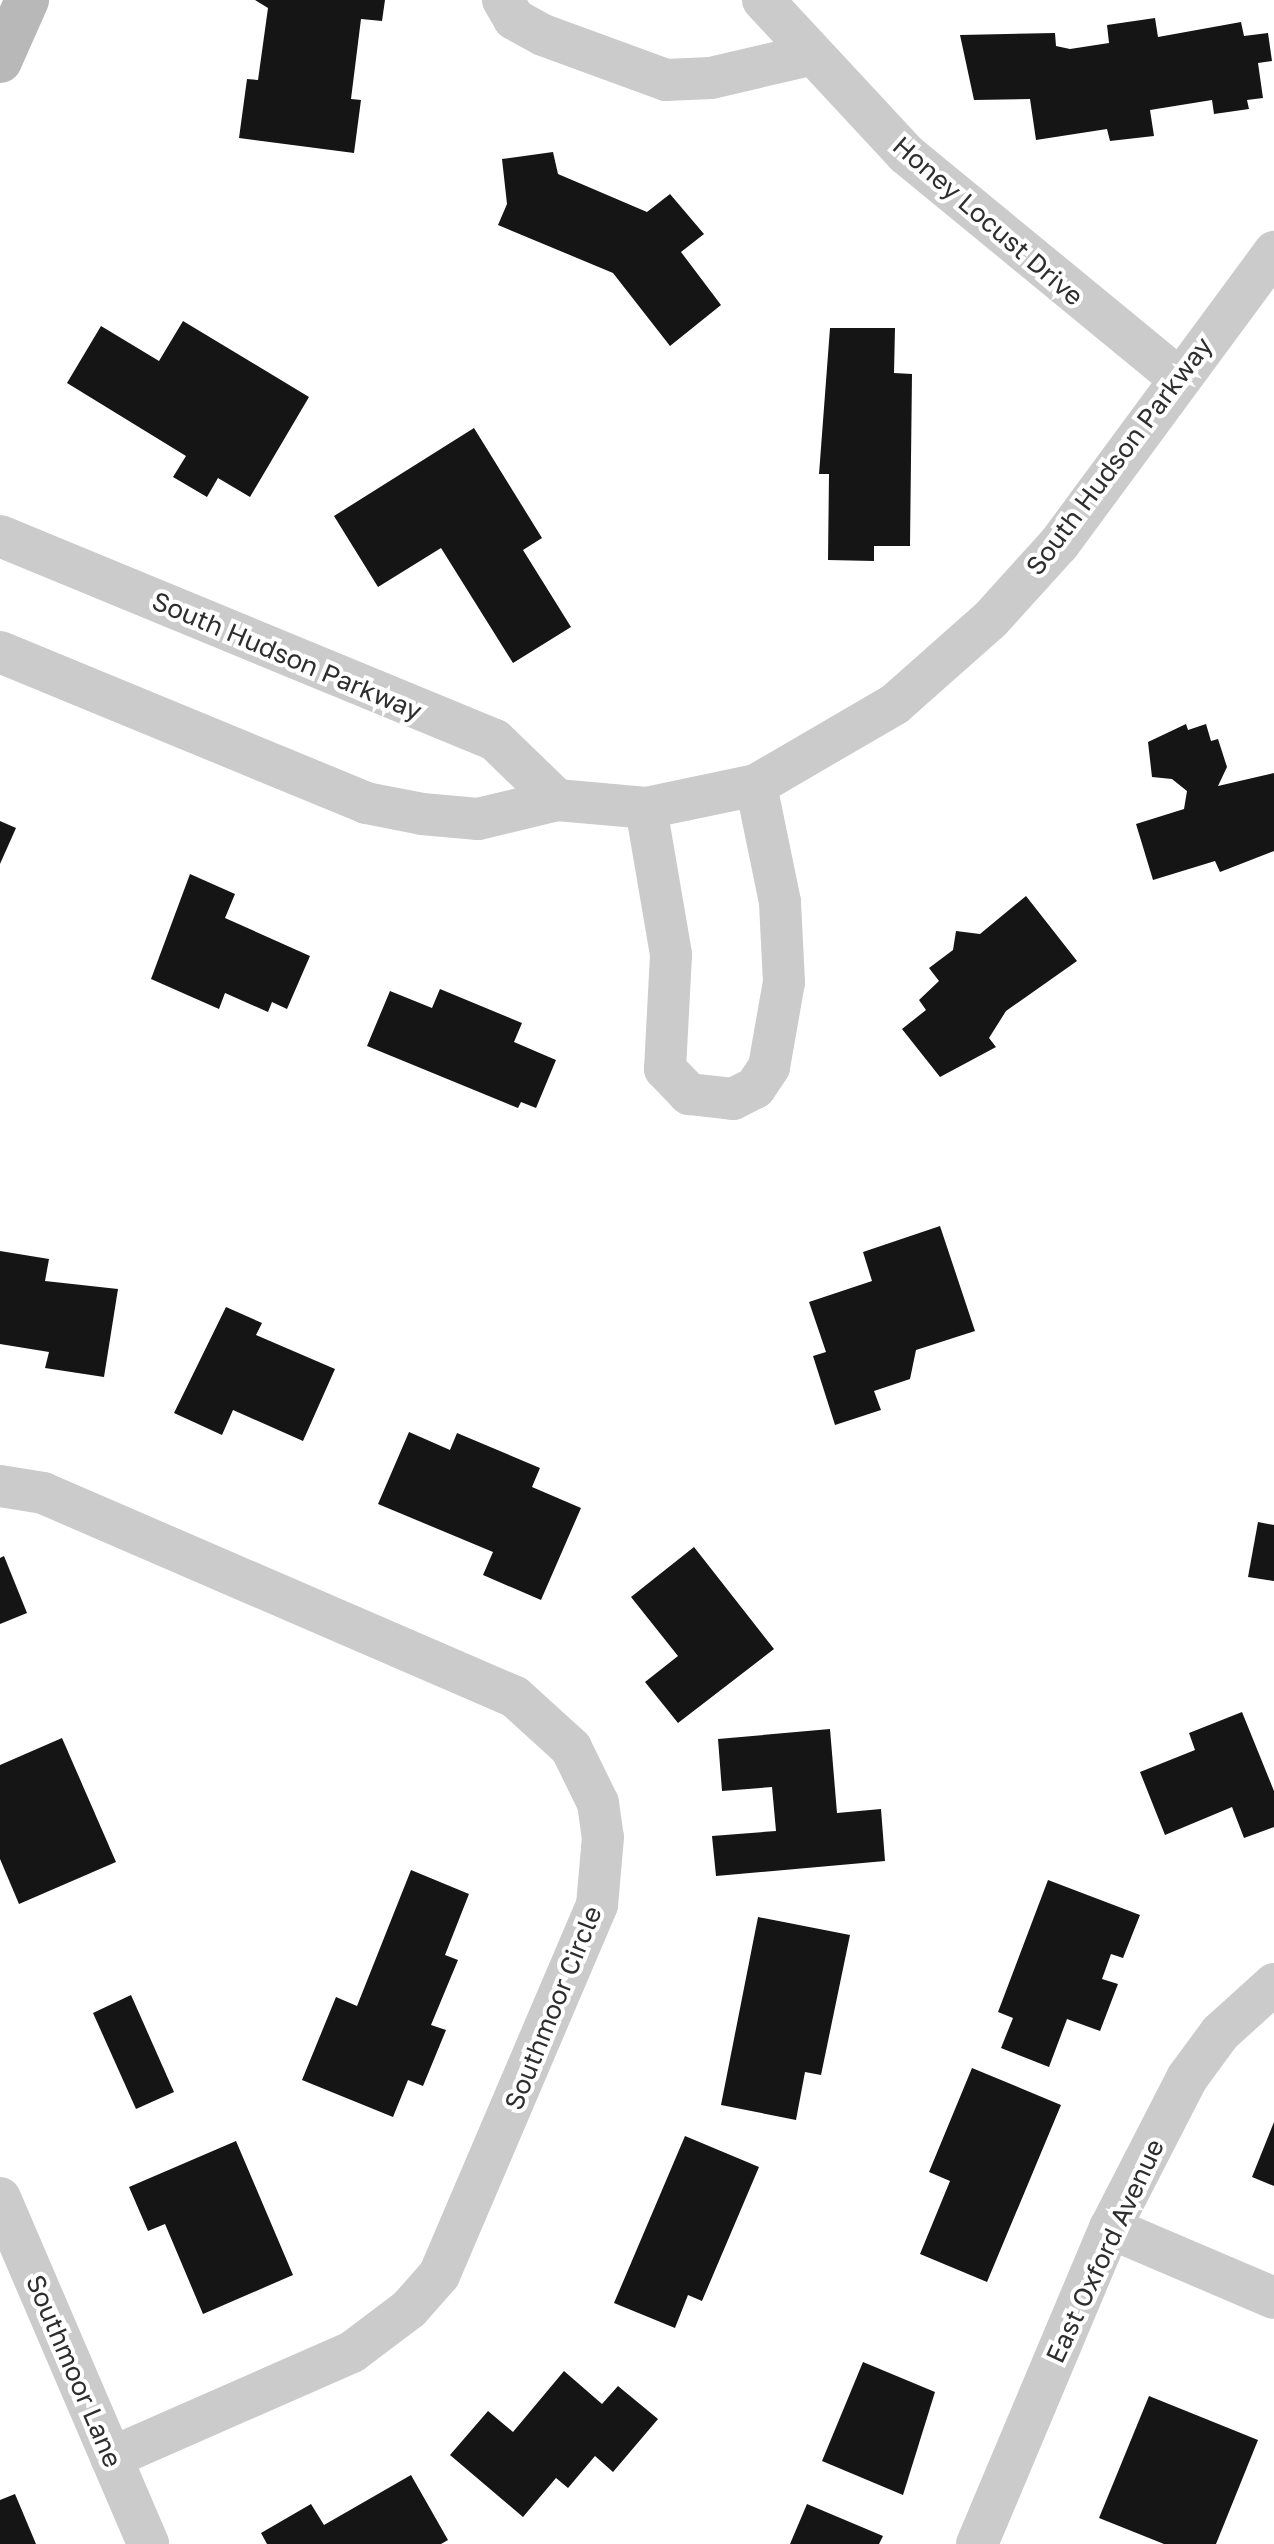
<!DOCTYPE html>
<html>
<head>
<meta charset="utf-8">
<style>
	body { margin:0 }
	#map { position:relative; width:1274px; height:2544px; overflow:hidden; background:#fff; font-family:"Golos Text",sans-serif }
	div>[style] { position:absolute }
	.building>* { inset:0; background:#151515 }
	.street>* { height:42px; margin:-21px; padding:0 21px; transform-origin:21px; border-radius:21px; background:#cbcbcb }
	.secondary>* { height:44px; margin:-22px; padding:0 22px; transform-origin:22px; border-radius:22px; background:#b8b8b8 }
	span { translate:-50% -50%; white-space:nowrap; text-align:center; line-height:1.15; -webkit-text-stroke:8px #fff; paint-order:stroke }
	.street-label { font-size:26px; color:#2e2e2e }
</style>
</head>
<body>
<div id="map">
	<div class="building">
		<i style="clip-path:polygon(255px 0,385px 0,382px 21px,361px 19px,351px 99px,361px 100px,354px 153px,239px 138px,247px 79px,258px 80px,268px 8px)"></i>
		<i style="clip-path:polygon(1155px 18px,1158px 37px,1241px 22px,1244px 36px,1268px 33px,1272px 61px,1258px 63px,1263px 98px,1247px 100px,1249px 109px,1214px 114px,1212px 100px,1150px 110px,1154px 136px,1110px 141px,1107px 129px,1036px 140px,1030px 99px,974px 100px,960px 35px,1055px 33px,1056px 46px,1070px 49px,1109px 43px,1107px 25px)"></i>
		<i style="clip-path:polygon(553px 152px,558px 174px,647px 212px,670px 194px,704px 234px,681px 252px,721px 305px,670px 346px,613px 273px,498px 225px,507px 204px,502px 159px)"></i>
		<i style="clip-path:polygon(183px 321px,309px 397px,250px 497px,218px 478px,207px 497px,173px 477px,186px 456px,67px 383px,101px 326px,159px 361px)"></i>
		<i style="clip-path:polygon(830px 328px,895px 328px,894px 373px,912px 374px,910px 546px,874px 546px,874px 561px,828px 560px,829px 474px,819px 474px)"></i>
		<i style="clip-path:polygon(474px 428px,542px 538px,523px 550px,571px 627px,513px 663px,441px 548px,378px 587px,334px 516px)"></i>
		<i style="clip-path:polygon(1186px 724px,1188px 730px,1206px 724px,1211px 741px,1218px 739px,1227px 767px,1218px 786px,1274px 773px,1274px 851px,1220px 872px,1215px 861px,1153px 880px,1136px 824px,1184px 809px,1187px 791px,1172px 779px,1152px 777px,1148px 742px)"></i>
		<i style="clip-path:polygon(0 821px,16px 828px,0 864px)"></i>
		<i style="clip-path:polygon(190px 874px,235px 894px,225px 918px,310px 956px,287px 1009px,272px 1002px,268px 1012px,225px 993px,219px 1009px,151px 979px)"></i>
		<i style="clip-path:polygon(1026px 896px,1077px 961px,1006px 1011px,989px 1038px,996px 1047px,940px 1077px,902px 1029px,926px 1010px,919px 1000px,939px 981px,929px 968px,953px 950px,956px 931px,980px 934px)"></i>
		<i style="clip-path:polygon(440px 989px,522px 1023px,514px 1042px,556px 1060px,536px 1108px,521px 1102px,518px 1108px,367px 1046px,390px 991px,432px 1008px)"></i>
		<i style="clip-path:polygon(940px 1226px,975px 1331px,916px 1350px,910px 1379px,874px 1391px,881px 1410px,835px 1425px,813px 1356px,826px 1352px,809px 1302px,872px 1281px,863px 1252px)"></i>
		<i style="clip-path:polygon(0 1251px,49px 1259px,45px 1281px,118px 1289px,104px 1377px,45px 1368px,49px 1352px,0 1344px)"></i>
		<i style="clip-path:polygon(226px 1307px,262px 1323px,256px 1335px,335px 1369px,303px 1441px,233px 1410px,222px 1435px,174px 1413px)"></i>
		<i style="clip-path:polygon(409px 1432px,450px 1450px,457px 1433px,540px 1468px,532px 1487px,581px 1508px,541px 1600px,483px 1575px,493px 1552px,378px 1504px)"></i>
		<i style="clip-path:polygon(1258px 1522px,1274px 1525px,1274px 1581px,1248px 1577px)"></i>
		<i style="clip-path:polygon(694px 1547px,774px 1649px,678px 1723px,645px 1682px,678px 1656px,631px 1597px)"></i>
		<i style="clip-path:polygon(4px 1556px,27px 1613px,0 1624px,0 1558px)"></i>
		<i style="clip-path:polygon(1242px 1712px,1274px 1791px,1274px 1827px,1244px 1838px,1232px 1807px,1165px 1835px,1140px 1772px,1195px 1750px,1189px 1733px)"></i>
		<i style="clip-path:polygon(830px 1729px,837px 1813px,881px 1809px,885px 1861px,716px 1876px,712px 1836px,776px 1831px,772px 1787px,722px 1791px,718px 1739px)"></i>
		<i style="clip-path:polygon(62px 1738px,116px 1862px,19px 1904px,0 1859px,0 1765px)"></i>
		<i style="clip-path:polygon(411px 1870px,469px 1894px,445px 1955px,458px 1960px,431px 2025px,446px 2030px,423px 2086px,408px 2080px,393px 2117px,302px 2080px,336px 1997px,357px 2006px)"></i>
		<i style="clip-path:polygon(1048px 1880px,1140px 1915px,1123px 1958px,1111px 1954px,1102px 1979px,1118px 1984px,1100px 2031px,1067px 2019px,1049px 2067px,1001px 2048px,1013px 2018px,998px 2012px)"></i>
		<i style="clip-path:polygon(758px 1917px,850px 1935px,821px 2075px,805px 2072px,796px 2120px,721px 2105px)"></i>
		<i style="clip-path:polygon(131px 1995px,174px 2092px,136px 2109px,93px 2013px)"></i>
		<i style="clip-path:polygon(972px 2068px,1061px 2105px,987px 2282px,920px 2254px,950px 2181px,929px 2172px)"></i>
		<i style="clip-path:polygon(1274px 2122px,1274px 2186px,1252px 2177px)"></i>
		<i style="clip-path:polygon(685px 2136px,759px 2167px,702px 2301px,688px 2295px,675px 2328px,614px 2303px)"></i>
		<i style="clip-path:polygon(236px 2141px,293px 2275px,203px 2314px,165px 2224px,148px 2231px,129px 2187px)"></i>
		<i style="clip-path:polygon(863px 2362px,935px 2392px,903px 2495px,822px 2461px)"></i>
		<i style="clip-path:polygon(564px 2371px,602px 2404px,618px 2386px,658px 2419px,613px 2472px,595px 2456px,568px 2488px,556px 2478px,523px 2517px,450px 2455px,488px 2411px,513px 2432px)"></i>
		<i style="clip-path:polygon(1149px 2396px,1258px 2440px,1216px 2544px,1164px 2544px,1099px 2518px)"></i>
		<i style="clip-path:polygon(411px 2475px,448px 2540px,441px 2544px,267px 2544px,261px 2533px,311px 2504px,324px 2525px)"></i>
		<i style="clip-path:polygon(15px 2494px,36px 2544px,0 2544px,0 2500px)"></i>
		<i style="clip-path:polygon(807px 2504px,883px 2536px,879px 2544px,790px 2544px)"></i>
	</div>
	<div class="street">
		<i style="left:503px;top:0;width:22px;rotate:60deg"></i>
		<i style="left:514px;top:19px;width:33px;rotate:29deg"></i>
		<i style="left:543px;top:35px;width:131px;rotate:20.1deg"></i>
		<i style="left:666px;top:80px;width:45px;rotate:-2.5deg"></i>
		<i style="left:711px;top:78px;width:101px;rotate:-13.2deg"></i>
		<i style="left:763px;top:0;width:210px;rotate:47.1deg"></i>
		<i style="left:906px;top:154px;width:350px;rotate:39.4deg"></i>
		<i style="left:0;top:536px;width:535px;rotate:22.4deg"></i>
		<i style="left:495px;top:740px;width:86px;rotate:44.1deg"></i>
		<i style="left:0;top:652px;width:396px;rotate:22.4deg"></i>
		<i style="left:366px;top:803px;width:57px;rotate:11.1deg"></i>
		<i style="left:422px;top:814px;width:56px;rotate:5.1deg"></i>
		<i style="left:478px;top:819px;width:81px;rotate:-13.5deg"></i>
		<i style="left:557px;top:800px;width:89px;rotate:5.1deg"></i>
		<i style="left:646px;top:808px;width:112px;rotate:-11.8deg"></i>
		<i style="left:756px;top:785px;width:161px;rotate:-30.2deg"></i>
		<i style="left:895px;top:704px;width:127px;rotate:-41.5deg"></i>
		<i style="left:990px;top:620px;width:103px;rotate:-47.8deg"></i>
		<i style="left:1059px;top:544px;width:363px;rotate:-53.6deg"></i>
		<i style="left:646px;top:808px;width:149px;rotate:80.3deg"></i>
		<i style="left:671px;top:955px;width:114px;rotate:93deg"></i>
		<i style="left:665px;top:1069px;width:35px;rotate:46deg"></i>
		<i style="left:689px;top:1094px;width:44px;rotate:6.5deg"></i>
		<i style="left:733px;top:1099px;width:25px;rotate:-27deg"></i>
		<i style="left:755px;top:1088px;width:25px;rotate:-56deg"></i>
		<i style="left:769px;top:1067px;width:86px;rotate:-80deg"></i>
		<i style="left:784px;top:982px;width:80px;rotate:-92.9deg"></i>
		<i style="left:780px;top:902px;width:119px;rotate:-101.6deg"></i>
		<i style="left:0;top:1486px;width:44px;rotate:9.2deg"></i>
		<i style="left:43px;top:1493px;width:514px;rotate:23.37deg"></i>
		<i style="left:515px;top:1697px;width:76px;rotate:42.3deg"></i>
		<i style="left:571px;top:1748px;width:61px;rotate:63.9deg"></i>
		<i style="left:598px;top:1803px;width:34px;rotate:82deg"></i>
		<i style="left:603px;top:1837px;width:68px;rotate:95deg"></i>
		<i style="left:597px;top:1905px;width:402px;rotate:113.1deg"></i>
		<i style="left:439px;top:2275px;width:45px;rotate:131.4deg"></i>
		<i style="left:409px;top:2309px;width:71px;rotate:143deg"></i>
		<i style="left:352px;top:2352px;width:263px;rotate:156.3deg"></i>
		<i style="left:0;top:2198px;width:376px;rotate:66.8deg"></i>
		<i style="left:1110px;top:2228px;width:178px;rotate:23.1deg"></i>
		<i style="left:977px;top:2544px;width:343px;rotate:-67.2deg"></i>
		<i style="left:1110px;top:2228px;width:169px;rotate:-62.8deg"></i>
		<i style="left:1187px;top:2078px;width:56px;rotate:-53.7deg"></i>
		<i style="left:1220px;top:2033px;width:73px;rotate:-42.2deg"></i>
	</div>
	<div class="secondary">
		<i style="left:0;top:61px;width:67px;rotate:-66.1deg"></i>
	</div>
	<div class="street-label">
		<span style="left:988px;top:221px;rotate:41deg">Honey Locust Drive</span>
		<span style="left:1119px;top:456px;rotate:-53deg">South Hudson Parkway</span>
		<span style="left:287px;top:656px;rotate:23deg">South Hudson Parkway</span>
		<span style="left:553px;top:2008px;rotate:-68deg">Southmoor Circle</span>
		<span style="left:1105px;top:2251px;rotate:-65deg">East Oxford Avenue</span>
		<span style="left:74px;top:2371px;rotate:67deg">Southmoor Lane</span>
	</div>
</div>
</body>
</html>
